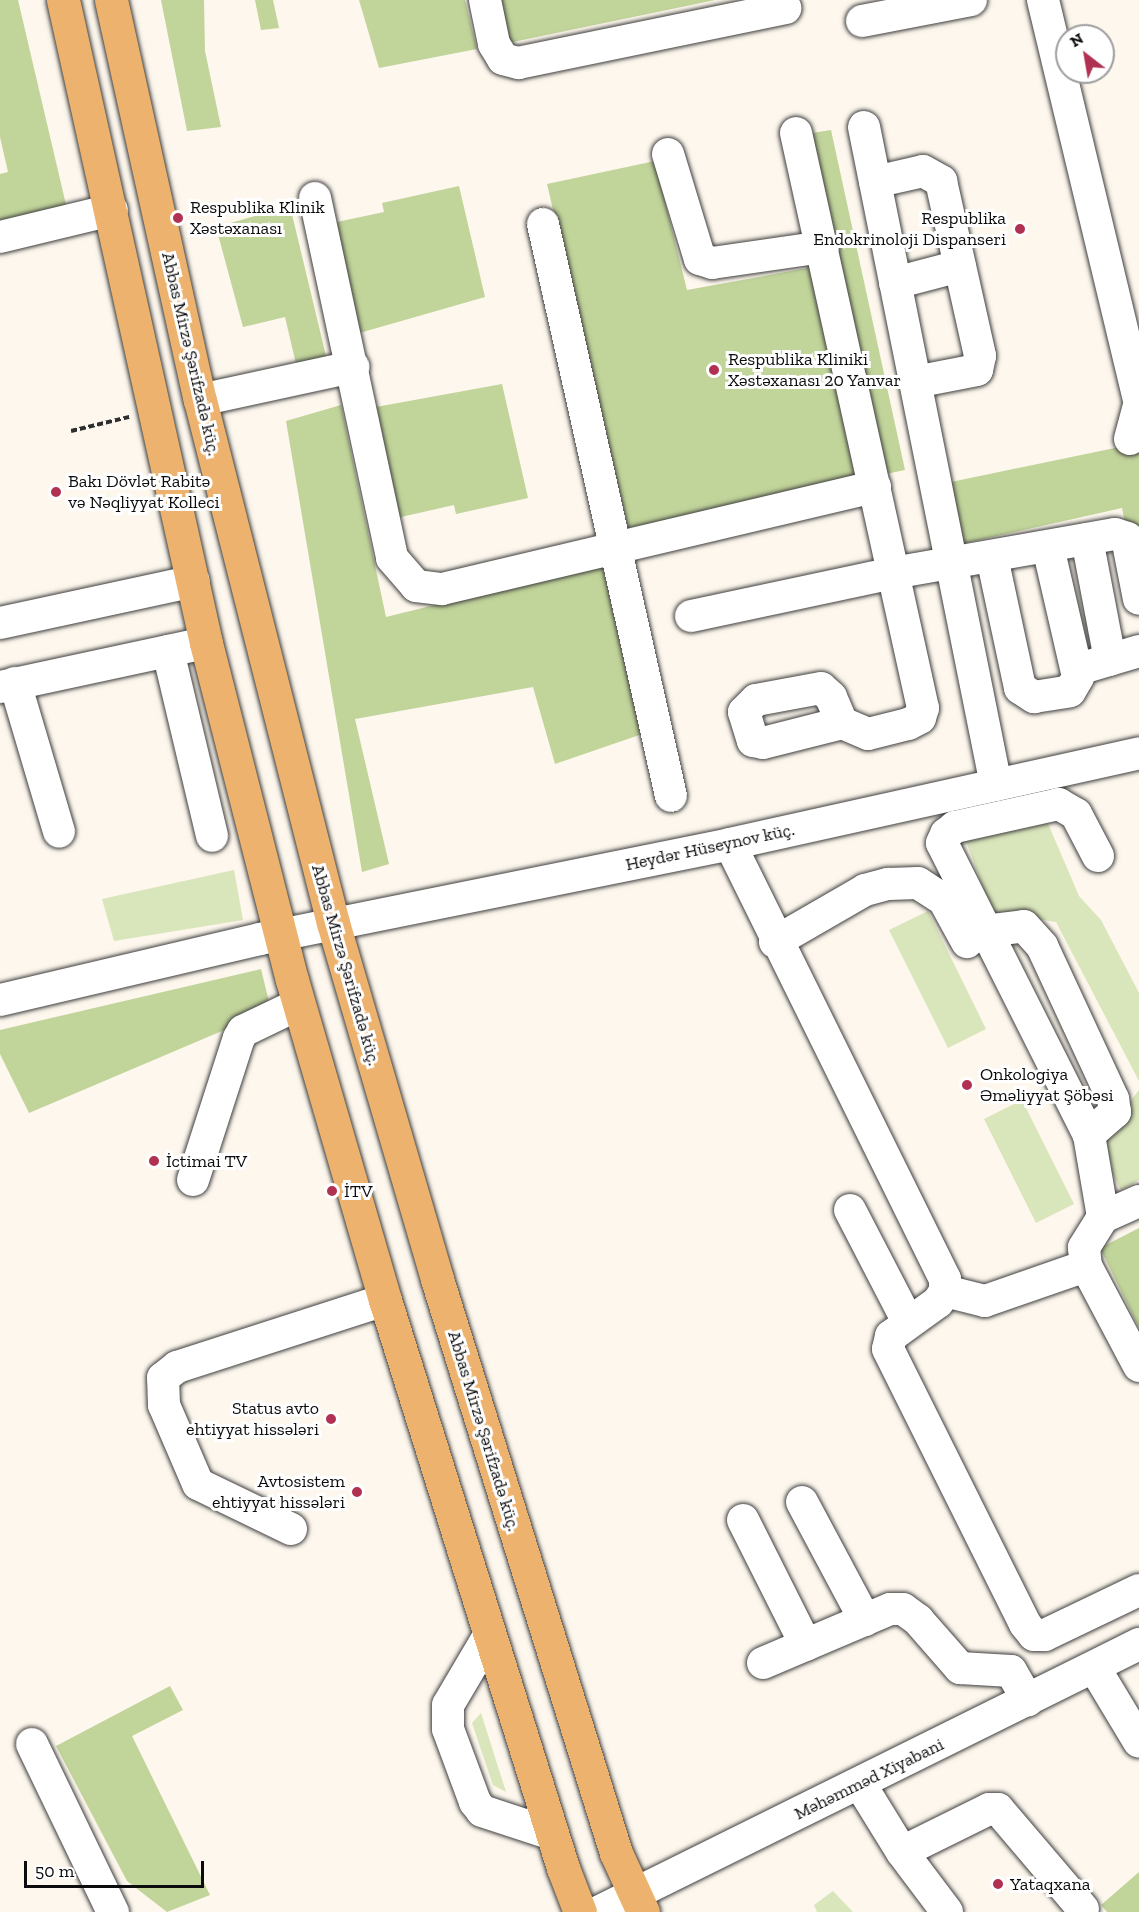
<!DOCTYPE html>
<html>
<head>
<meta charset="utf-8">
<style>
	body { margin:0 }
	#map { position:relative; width:1139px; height:1912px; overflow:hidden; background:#fdf7ed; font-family:"Zilla Slab",serif }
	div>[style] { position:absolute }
	.green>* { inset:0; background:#d9e5ba }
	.forest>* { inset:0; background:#c1d49a }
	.path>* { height:4px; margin-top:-2px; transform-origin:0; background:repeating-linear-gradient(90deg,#2e2e2e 0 6px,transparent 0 9px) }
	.roads { filter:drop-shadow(0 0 2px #3f3f3f) drop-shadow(0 0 2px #3f3f3f) }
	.minor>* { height:32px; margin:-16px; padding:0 16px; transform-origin:16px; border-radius:16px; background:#fff }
	.major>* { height:33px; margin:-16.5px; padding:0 16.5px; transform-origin:16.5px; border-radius:16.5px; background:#edb36e }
	.dots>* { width:16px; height:16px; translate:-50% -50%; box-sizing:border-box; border:3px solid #fff; border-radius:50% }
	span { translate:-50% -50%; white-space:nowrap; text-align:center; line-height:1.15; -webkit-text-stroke:6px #fff; paint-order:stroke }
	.poi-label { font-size:18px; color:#0c0c0c }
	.left { translate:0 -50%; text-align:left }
	.right { translate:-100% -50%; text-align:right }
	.street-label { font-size:18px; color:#0c0c0c }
	.north { position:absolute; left:1055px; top:24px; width:60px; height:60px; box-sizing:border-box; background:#fff; border:2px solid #9e9e9e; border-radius:50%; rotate:329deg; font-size:16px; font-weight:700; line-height:24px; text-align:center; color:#0c0c0c }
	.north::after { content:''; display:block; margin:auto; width:21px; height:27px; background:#b03152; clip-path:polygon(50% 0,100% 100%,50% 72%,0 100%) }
	.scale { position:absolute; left:24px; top:1861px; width:180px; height:27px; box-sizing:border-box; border:3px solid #0c0c0c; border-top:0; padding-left:8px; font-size:18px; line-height:21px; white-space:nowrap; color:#0c0c0c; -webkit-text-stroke:4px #fff; paint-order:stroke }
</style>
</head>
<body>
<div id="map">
	<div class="green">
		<i style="clip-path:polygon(1046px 819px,1079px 896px,1101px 920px,1139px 993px,1139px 1081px,1056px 922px,992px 912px,966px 841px)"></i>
		<i style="clip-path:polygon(234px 870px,243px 920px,114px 941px,102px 899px)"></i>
		<i style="clip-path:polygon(928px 911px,986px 1029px,948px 1048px,889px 930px)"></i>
		<i style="clip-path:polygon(1139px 1090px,1139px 1180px,1121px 1190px,1097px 1144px)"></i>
		<i style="clip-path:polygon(1022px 1100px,1074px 1204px,1036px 1223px,984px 1119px)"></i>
		<i style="clip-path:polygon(481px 1713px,506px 1792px,493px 1785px,472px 1723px)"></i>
		<i style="clip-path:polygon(833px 1891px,853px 1912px,817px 1912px,814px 1905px)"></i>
	</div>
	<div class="forest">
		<i style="clip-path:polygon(0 0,18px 0,67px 209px,0 225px,0 174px,8px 172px,0 137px)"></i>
		<i style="clip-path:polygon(161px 0,204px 0,205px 51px,221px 127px,187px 131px)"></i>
		<i style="clip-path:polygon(255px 0,273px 0,279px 28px,261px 30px)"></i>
		<i style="clip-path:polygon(359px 0,465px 0,477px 49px,379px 68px)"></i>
		<i style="clip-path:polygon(498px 0,715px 0,508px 43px)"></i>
		<i style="clip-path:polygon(831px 130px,905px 470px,628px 528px,547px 184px,655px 161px,687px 290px,813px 267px,787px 137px)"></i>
		<i style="clip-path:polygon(459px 186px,485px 297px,342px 338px,342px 251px,337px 222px,384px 212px,382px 203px)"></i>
		<i style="clip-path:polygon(290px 206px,326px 356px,296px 364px,285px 317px,243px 327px,216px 227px)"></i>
		<i style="clip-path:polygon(502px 384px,528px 498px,456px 514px,454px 505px,379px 522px,354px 411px)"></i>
		<i style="clip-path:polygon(341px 405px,386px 617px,602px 564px,648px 732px,555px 764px,533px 687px,355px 719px,389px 864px,362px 872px,286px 421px)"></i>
		<i style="clip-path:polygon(1139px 443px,1139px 588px,1122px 508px,961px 544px,951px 482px)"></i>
		<i style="clip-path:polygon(261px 969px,271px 1010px,29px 1113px,0 1054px,0 1030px)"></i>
		<i style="clip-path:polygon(1139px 1228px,1139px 1328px,1100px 1248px)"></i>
		<i style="clip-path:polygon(170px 1686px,183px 1710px,132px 1736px,210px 1895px,167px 1912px,127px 1881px,56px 1746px)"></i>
		<i style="clip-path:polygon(1139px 1872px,1139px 1912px,1107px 1912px,1101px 1905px)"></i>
	</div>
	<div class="path">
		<i style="left:71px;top:431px;width:60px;rotate:-13.6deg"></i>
	</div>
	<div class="roads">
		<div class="minor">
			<i style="left:485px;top:0;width:45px;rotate:78.4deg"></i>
			<i style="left:494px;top:44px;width:17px;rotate:59deg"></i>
			<i style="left:503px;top:59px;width:16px;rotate:15deg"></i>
			<i style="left:518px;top:63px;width:273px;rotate:-11.6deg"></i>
			<i style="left:1043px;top:0;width:411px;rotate:76.5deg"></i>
			<i style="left:862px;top:21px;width:111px;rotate:-10.9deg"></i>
			<i style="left:864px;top:127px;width:671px;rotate:78.66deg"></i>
			<i style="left:796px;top:133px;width:589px;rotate:77.55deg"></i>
			<i style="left:923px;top:708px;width:10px;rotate:107deg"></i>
			<i style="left:920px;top:718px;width:13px;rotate:153deg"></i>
			<i style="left:908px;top:724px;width:41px;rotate:166deg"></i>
			<i style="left:868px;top:734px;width:28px;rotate:-157deg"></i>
			<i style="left:842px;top:723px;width:28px;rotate:-113deg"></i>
			<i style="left:831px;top:697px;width:13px;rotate:-138deg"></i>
			<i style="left:821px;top:688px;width:66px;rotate:169.5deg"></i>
			<i style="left:756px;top:700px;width:17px;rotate:135deg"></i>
			<i style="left:744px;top:712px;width:30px;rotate:73deg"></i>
			<i style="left:753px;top:741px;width:10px;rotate:11deg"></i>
			<i style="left:763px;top:743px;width:81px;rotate:-14.2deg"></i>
			<i style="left:668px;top:154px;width:110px;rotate:73.1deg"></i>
			<i style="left:700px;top:259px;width:13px;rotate:18deg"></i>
			<i style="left:712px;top:263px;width:112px;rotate:-8.2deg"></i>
			<i style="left:875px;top:182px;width:49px;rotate:-12.9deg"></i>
			<i style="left:923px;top:171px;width:21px;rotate:29deg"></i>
			<i style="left:941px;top:181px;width:179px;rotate:77.4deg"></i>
			<i style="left:980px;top:356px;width:14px;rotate:102deg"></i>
			<i style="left:977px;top:370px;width:63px;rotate:169deg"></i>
			<i style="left:315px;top:198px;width:368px;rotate:77.9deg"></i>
			<i style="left:392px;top:558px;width:37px;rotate:49deg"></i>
			<i style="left:416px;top:586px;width:26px;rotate:7deg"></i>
			<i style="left:442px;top:589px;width:445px;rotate:-13.3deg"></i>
			<i style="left:543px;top:224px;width:586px;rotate:77.39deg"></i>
			<i style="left:0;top:237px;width:115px;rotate:-13.6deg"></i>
			<i style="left:895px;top:283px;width:67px;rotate:-14.7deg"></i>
			<i style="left:200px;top:400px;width:157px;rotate:-12.2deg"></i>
			<i style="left:1130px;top:439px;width:35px;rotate:-75deg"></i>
			<i style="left:1087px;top:539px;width:123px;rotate:79.2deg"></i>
			<i style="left:992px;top:557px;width:134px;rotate:77.9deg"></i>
			<i style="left:1020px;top:688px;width:17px;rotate:33deg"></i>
			<i style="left:1034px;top:697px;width:36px;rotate:-9deg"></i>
			<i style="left:1070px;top:691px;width:16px;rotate:-60deg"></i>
			<i style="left:1078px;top:677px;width:133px;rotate:-103deg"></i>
			<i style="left:691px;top:616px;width:207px;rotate:-12deg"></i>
			<i style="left:893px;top:573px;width:225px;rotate:-10deg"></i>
			<i style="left:1115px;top:534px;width:13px;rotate:18deg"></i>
			<i style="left:1127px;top:538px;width:62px;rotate:78.9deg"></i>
			<i style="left:0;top:623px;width:198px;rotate:-12.2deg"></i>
			<i style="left:168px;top:651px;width:190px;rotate:76.6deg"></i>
			<i style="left:1089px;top:666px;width:52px;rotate:-16.7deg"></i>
			<i style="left:15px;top:683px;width:155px;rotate:73.5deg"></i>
			<i style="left:0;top:687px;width:211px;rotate:-12.1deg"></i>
			<i style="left:730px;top:844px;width:485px;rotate:63.7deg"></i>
			<i style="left:945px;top:1279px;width:12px;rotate:90deg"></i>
			<i style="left:945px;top:1291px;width:13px;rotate:122deg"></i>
			<i style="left:938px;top:1302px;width:58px;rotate:144.1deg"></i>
			<i style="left:891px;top:1336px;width:13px;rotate:103deg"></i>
			<i style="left:888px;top:1349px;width:307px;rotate:63.5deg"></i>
			<i style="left:1025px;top:1624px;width:14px;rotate:51deg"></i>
			<i style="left:1034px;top:1635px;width:11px"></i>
			<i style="left:1045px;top:1635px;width:104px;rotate:-25.6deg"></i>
			<i style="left:1098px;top:856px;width:47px;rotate:-117.6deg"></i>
			<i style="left:1076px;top:814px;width:20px;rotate:-150deg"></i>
			<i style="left:1059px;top:804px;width:107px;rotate:167.5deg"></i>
			<i style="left:955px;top:827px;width:11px;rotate:142deg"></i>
			<i style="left:946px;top:834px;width:10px;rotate:114deg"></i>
			<i style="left:942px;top:843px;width:327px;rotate:63.3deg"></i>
			<i style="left:1089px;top:1135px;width:83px;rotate:80.3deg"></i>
			<i style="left:985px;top:931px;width:39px;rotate:-7deg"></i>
			<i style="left:1024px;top:926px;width:27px;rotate:48deg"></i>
			<i style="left:1042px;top:946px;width:169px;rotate:65.1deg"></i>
			<i style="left:1113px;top:1099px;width:13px;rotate:81deg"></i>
			<i style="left:1115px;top:1112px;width:35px;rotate:139deg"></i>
			<i style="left:775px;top:942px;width:104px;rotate:-30deg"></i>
			<i style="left:865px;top:890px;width:24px;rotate:-15deg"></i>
			<i style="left:888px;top:884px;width:30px;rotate:-2deg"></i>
			<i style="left:918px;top:883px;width:31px;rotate:33deg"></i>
			<i style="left:944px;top:900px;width:48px;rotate:61.3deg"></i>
			<i style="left:0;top:1000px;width:267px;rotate:-13.2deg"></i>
			<i style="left:260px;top:939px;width:480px;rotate:-11.4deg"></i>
			<i style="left:730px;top:844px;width:419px;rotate:-12.5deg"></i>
			<i style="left:193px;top:1180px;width:149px;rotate:-72.1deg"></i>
			<i style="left:239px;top:1038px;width:8px;rotate:-60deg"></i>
			<i style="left:243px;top:1031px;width:62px;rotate:-25.7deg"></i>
			<i style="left:1139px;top:1201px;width:39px;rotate:156deg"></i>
			<i style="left:1103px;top:1217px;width:36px;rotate:122deg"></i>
			<i style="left:1084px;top:1248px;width:18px;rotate:84deg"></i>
			<i style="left:1086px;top:1266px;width:113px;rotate:62.1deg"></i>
			<i style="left:850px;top:1210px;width:126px;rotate:62.6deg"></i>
			<i style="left:945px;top:1291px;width:41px;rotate:14deg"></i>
			<i style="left:985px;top:1301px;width:107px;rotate:-19.1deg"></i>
			<i style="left:802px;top:1502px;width:134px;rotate:61.9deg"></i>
			<i style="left:743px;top:1520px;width:140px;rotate:63.3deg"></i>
			<i style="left:291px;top:1529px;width:103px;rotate:-154.2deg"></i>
			<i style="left:198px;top:1484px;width:86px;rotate:-113.3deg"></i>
			<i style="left:164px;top:1405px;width:27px;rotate:-92deg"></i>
			<i style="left:163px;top:1378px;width:18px;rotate:-38deg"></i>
			<i style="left:177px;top:1367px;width:219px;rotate:-17.9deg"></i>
			<i style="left:490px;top:1634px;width:82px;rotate:120.6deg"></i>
			<i style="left:448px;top:1705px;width:24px;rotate:90deg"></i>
			<i style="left:448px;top:1729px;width:78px;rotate:69.7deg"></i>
			<i style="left:475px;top:1802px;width:11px;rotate:52deg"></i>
			<i style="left:482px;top:1811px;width:74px;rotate:18.2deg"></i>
			<i style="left:763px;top:1663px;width:138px;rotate:-23deg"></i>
			<i style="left:890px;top:1609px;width:13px"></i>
			<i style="left:903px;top:1609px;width:19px;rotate:36deg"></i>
			<i style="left:918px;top:1620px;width:64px;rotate:48.8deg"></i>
			<i style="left:960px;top:1668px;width:51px;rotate:3.4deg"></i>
			<i style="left:1011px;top:1671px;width:34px;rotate:60deg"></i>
			<i style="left:1094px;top:1667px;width:87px;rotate:59deg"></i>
			<i style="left:32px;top:1744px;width:187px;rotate:64.3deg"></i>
			<i style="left:860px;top:1784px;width:80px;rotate:58.3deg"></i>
			<i style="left:902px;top:1852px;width:75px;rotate:53.1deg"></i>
			<i style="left:902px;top:1852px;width:97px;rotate:-26.3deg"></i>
			<i style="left:989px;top:1809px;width:9px"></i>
			<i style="left:998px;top:1809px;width:131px;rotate:49.6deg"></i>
			<i style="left:598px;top:1912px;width:604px;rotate:-26.35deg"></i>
		</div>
		<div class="major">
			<i style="left:63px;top:0;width:659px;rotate:77.46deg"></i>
			<i style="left:206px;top:643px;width:348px;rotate:75.7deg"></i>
			<i style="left:292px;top:980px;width:333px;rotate:73.8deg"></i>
			<i style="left:385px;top:1300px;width:595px;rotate:72.6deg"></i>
			<i style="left:563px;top:1868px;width:47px;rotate:68.9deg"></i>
			<i style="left:111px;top:0;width:410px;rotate:77.5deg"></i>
			<i style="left:200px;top:400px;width:540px;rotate:75.73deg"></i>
			<i style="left:333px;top:923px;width:371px;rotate:73.7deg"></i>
			<i style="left:437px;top:1279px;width:601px;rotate:72.68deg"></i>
			<i style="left:616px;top:1853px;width:65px;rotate:65.4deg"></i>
		</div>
	</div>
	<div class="dots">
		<i style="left:178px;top:218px;background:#b03152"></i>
		<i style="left:1020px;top:229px;background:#b03152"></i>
		<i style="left:714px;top:370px;background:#b03152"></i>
		<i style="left:56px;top:492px;background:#b03152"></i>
		<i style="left:967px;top:1085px;background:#b03152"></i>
		<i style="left:154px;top:1161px;background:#b03152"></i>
		<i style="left:332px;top:1191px;background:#b03152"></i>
		<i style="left:331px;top:1419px;background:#b03152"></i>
		<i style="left:357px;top:1492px;background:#b03152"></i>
		<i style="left:998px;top:1884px;background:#b03152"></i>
	</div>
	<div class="poi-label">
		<span class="left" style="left:190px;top:218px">Respublika Klinik<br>Xəstəxanası</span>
		<span class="right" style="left:1006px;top:229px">Respublika<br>Endokrinoloji Dispanseri</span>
		<span class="left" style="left:728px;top:370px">Respublika Kliniki<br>Xəstəxanası 20 Yanvar</span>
		<span class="left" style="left:68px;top:492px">Bakı Dövlət Rabitə<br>və Nəqliyyat Kolleci</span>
		<span class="left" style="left:980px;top:1085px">Onkologiya<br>Əməliyyat Şöbəsi</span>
		<span class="left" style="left:166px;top:1161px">İctimai TV</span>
		<span class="left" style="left:344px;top:1191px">İTV</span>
		<span class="right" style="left:319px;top:1419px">Status avto<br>ehtiyyat hissələri</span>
		<span class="right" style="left:345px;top:1492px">Avtosistem<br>ehtiyyat hissələri</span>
		<span class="left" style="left:1010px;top:1884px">Yataqxana</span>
	</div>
	<div class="street-label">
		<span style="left:191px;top:354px;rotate:77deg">Abbas Mirzə Şərifzadə küç.</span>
		<span style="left:710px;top:847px;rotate:-12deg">Heydər Hüseynov küç.</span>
		<span style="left:346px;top:965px;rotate:74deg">Abbas Mirzə Şərifzadə küç.</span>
		<span style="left:484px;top:1431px;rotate:73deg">Abbas Mirzə Şərifzadə küç.</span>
		<span style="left:869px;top:1779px;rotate:-26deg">Məhəmməd Xiyabani</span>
	</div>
	<div class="north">N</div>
	<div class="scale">50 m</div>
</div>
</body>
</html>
